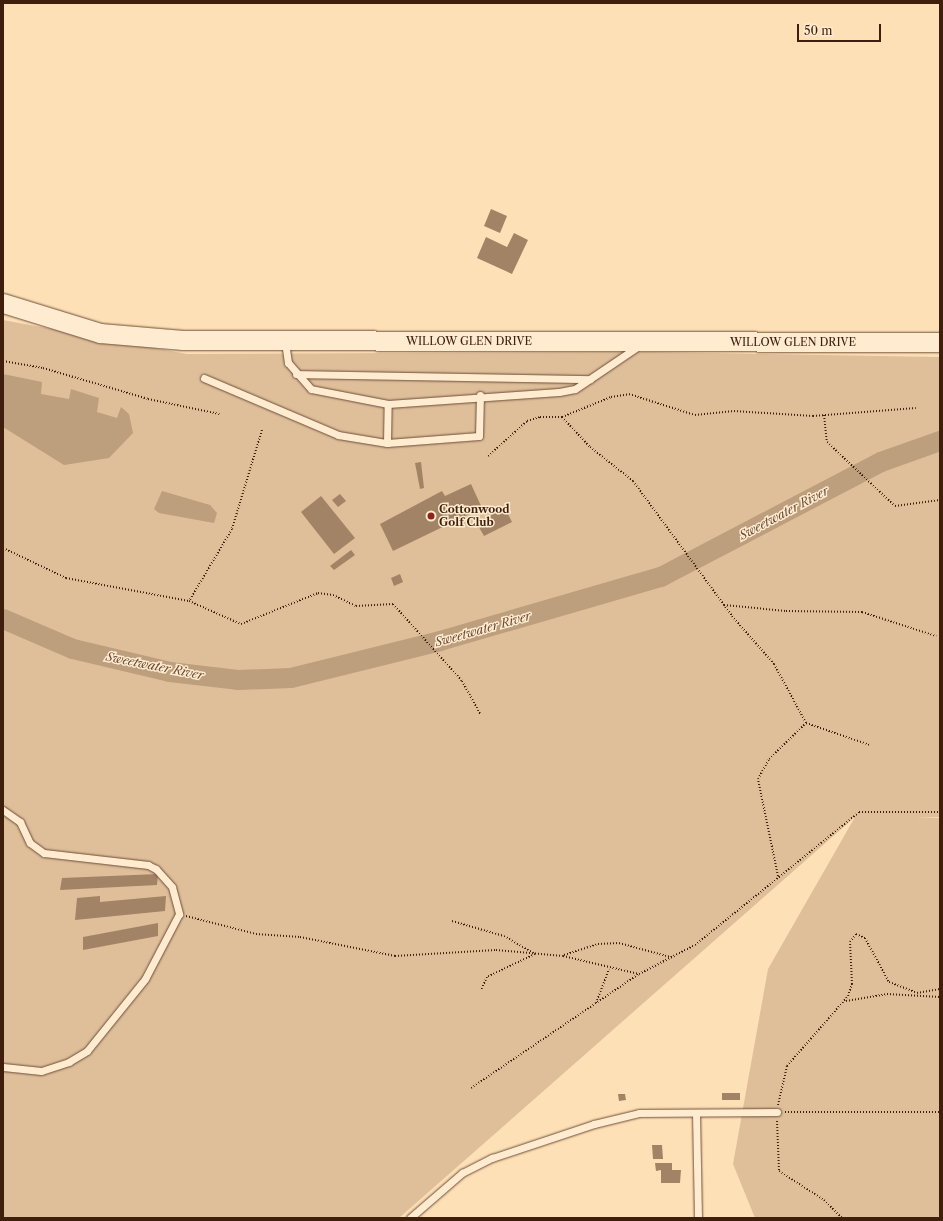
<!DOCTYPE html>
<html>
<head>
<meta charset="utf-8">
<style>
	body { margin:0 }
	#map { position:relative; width:943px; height:1221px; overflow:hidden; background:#fee0b7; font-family:"Libre Caslon Text",serif }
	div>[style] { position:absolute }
	.green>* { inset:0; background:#debf9a }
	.water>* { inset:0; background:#bd9e7d }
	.river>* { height:20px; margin:-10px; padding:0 10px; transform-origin:10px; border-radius:10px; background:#bd9e7d }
	.building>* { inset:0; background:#a28365 }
	.path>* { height:2px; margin-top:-1px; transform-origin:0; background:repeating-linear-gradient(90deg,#3f1e0c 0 1px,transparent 0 3px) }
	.roads { filter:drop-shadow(0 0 1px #6f4e37) drop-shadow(0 0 1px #6f4e37) }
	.lane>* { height:7px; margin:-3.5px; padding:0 3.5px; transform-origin:3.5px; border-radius:3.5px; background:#feebd0 }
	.secondary>* { height:19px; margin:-9.5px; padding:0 9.5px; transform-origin:9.5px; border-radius:9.5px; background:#feebd0 }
	.dots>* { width:11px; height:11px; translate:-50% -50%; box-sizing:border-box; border:2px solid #feebd0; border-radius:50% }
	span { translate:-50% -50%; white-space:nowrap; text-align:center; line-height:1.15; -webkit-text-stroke:3px #feebd0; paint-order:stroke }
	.street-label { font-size:11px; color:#3f1e0c }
	.poi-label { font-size:11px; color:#3f1e0c; font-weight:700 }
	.left { translate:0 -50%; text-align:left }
	.water-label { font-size:12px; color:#6b4b34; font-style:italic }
	.frame { position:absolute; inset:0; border:4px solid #3f1e0c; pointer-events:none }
	.scale { position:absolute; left:797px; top:24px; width:84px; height:18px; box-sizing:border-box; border:2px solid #3f1e0c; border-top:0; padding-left:5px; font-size:12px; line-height:14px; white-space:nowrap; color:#3f1e0c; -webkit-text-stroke:3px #feebd0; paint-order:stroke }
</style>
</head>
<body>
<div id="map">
	<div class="green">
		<i style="clip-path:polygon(3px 320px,187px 354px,649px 352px,940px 357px,940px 817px,916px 817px,940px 818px,940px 1218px,755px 1218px,733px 1164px,768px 969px,855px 817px,399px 1218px,3px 1218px)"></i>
	</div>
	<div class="water">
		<i style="clip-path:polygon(3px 374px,42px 382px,41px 394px,69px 399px,71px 389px,99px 398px,97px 412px,117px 418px,121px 407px,129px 414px,133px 433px,109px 458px,64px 465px,3px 427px)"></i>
		<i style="clip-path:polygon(162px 491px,210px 505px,217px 513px,214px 523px,159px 513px,154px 509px)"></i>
	</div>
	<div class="river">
		<i style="left:3px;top:619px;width:76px;rotate:23.2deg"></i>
		<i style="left:73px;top:649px;width:100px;rotate:13.3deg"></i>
		<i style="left:170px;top:672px;width:68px;rotate:6.7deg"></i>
		<i style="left:238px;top:680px;width:53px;rotate:-2.2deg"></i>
		<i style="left:291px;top:678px;width:154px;rotate:-13.9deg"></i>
		<i style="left:440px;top:641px;width:230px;rotate:-16.2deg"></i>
		<i style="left:661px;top:577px;width:248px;rotate:-27.6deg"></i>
		<i style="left:881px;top:462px;width:63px;rotate:-19.6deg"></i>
	</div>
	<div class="building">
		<i style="clip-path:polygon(491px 209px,507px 216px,500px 233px,484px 226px)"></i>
		<i style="clip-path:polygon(514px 233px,528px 240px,512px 274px,477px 258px,486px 237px,507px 247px)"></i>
		<i style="clip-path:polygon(421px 462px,424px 488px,420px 489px,415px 463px)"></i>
		<i style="clip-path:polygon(471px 484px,482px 508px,393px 551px,380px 524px,442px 491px,445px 496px)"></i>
		<i style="clip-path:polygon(340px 494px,346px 501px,338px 507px,332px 500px)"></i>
		<i style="clip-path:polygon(321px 496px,355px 538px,334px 554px,301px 512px)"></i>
		<i style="clip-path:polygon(505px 508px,512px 522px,484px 536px,476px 522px)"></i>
		<i style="clip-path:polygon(351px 550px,355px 555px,334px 570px,330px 566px)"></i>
		<i style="clip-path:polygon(400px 574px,403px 582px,394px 586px,391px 578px)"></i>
		<i style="clip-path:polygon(158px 874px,157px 885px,60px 890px,62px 878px)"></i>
		<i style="clip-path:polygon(100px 896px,100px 902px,166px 896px,165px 911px,75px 920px,77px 898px)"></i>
		<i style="clip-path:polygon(158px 923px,158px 936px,83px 950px,83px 937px)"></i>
		<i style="clip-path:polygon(722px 1093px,740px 1093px,740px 1100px,722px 1100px)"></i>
		<i style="clip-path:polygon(618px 1094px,625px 1094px,626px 1100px,619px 1101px)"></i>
		<i style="clip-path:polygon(652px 1145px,662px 1145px,663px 1159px,653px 1159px)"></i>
		<i style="clip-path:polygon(655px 1163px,672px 1163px,672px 1170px,681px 1170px,680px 1183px,661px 1183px,661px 1170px,656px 1171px)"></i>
	</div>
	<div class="path">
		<i style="left:3px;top:361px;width:41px;rotate:9.9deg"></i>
		<i style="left:43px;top:368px;width:109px;rotate:16.4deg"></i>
		<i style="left:148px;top:399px;width:73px;rotate:11.9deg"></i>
		<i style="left:824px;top:415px;width:27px;rotate:84deg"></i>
		<i style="left:827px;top:442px;width:93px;rotate:43.3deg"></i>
		<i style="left:895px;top:506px;width:45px;rotate:-7.6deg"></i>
		<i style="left:562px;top:417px;width:53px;rotate:-22.2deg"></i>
		<i style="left:611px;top:397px;width:18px;rotate:-9deg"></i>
		<i style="left:629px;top:394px;width:69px;rotate:17.7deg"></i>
		<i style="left:695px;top:415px;width:39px;rotate:-6deg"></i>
		<i style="left:734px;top:411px;width:79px;rotate:3.6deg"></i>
		<i style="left:813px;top:416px;width:103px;rotate:-4.4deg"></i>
		<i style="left:262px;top:430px;width:103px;rotate:106.9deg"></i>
		<i style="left:232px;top:529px;width:84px;rotate:120.8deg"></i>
		<i style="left:189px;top:601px;width:57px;rotate:23.9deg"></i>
		<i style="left:241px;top:624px;width:83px;rotate:-21.9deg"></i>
		<i style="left:318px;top:593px;width:15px;rotate:8deg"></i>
		<i style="left:333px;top:595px;width:25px;rotate:26deg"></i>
		<i style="left:356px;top:606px;width:37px;rotate:-3deg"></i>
		<i style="left:393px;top:604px;width:103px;rotate:48.1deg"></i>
		<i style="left:462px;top:681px;width:38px;rotate:61deg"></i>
		<i style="left:488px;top:456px;width:52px;rotate:-41.9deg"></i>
		<i style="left:527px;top:421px;width:14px;rotate:-17deg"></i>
		<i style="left:540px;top:417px;width:22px"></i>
		<i style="left:562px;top:417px;width:41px;rotate:47deg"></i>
		<i style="left:590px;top:447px;width:55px;rotate:38.3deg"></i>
		<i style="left:633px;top:481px;width:167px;rotate:53.7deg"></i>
		<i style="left:732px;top:616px;width:64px;rotate:48.8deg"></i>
		<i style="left:774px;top:664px;width:67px;rotate:61.5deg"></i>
		<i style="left:806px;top:723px;width:68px;rotate:19deg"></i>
		<i style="left:3px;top:548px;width:70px;rotate:25.5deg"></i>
		<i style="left:66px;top:578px;width:125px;rotate:10.6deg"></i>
		<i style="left:724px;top:605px;width:62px;rotate:5.5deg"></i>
		<i style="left:786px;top:611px;width:76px;rotate:0.8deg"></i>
		<i style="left:862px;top:612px;width:78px;rotate:18deg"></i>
		<i style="left:778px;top:876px;width:99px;rotate:-101.7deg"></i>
		<i style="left:758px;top:779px;width:23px;rotate:-61deg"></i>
		<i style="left:769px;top:759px;width:52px;rotate:-44.2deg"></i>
		<i style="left:186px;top:916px;width:72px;rotate:14.4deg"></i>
		<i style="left:256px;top:934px;width:44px;rotate:3.9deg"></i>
		<i style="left:300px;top:937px;width:97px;rotate:11.3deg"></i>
		<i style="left:395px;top:956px;width:101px;rotate:-3.4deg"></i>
		<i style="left:496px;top:950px;width:67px;rotate:5.1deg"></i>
		<i style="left:563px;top:956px;width:78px;rotate:13.3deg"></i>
		<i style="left:452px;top:921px;width:54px;rotate:16.1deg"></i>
		<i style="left:504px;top:936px;width:36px;rotate:30deg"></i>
		<i style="left:535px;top:954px;width:53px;rotate:154.4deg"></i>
		<i style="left:487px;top:977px;width:14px;rotate:115deg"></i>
		<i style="left:564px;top:955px;width:36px;rotate:-18deg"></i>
		<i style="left:598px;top:944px;width:21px;rotate:-3deg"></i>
		<i style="left:619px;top:943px;width:57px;rotate:15.3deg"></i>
		<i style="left:846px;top:1001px;width:42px;rotate:-9.7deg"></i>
		<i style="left:887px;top:994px;width:53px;rotate:3.2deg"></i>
		<i style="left:596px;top:1003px;width:36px;rotate:-69deg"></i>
		<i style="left:471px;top:1088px;width:203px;rotate:-34.2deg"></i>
		<i style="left:639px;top:974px;width:63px;rotate:-27.4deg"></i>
		<i style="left:695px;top:945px;width:211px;rotate:-39deg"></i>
		<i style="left:859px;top:812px;width:81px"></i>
		<i style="left:778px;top:1105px;width:40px;rotate:-77deg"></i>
		<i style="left:787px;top:1066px;width:93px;rotate:-48.9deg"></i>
		<i style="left:848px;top:996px;width:13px;rotate:-72deg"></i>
		<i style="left:852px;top:984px;width:42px;rotate:-92.7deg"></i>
		<i style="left:850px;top:942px;width:10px;rotate:-53deg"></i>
		<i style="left:856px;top:934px;width:10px;rotate:24deg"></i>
		<i style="left:865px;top:938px;width:50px;rotate:61.4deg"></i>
		<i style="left:889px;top:982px;width:30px;rotate:21deg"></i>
		<i style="left:917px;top:993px;width:23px;rotate:-10deg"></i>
		<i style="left:785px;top:1112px;width:155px"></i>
		<i style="left:777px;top:1121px;width:50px;rotate:87.7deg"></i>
		<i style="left:779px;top:1171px;width:54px;rotate:32.8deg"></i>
		<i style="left:824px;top:1200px;width:25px;rotate:45deg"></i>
	</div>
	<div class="roads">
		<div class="lane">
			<i style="left:296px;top:374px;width:294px;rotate:1deg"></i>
			<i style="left:204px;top:378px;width:146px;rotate:23deg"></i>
			<i style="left:338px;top:435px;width:50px;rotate:9.3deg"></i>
			<i style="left:387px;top:443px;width:39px;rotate:-89deg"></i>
			<i style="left:388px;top:404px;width:78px;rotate:-169deg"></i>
			<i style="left:311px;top:389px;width:35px;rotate:-131deg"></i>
			<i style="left:288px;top:363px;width:22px;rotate:-98deg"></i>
			<i style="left:388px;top:404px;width:171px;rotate:-4deg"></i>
			<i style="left:559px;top:392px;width:16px;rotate:-11deg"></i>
			<i style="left:575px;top:389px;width:78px;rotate:-34.1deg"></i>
			<i style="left:387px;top:443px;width:92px;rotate:-4.4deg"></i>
			<i style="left:479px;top:436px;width:41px;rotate:-88.6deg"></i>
			<i style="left:3px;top:810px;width:21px;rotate:35deg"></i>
			<i style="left:20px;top:822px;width:23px;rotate:65deg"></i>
			<i style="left:30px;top:843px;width:17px;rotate:36deg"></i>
			<i style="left:44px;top:853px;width:105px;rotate:6.6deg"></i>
			<i style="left:148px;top:865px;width:9px;rotate:27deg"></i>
			<i style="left:156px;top:869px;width:24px;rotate:48deg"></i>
			<i style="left:172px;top:887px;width:28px;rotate:75deg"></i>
			<i style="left:179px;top:914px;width:73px;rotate:117.6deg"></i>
			<i style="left:145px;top:979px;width:92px;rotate:128.9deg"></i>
			<i style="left:87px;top:1051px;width:21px;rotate:149deg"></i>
			<i style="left:69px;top:1062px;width:29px;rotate:162deg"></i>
			<i style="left:41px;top:1071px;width:38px;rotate:-174deg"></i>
			<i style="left:696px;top:1113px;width:105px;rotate:88.9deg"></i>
			<i style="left:410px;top:1218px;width:69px;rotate:-40.9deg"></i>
			<i style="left:462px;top:1173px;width:34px;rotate:-27deg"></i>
			<i style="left:492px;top:1158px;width:108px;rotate:-18.4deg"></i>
			<i style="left:594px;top:1124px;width:46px;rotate:-13.7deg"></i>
			<i style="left:639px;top:1113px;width:138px;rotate:-0.4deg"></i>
		</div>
		<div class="secondary">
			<i style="left:3px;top:303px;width:102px;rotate:17.2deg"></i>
			<i style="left:100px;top:333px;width:83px;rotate:4.8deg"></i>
			<i style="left:183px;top:340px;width:757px;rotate:0.15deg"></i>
		</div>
	</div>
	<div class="dots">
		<i style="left:431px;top:516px;background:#8f2418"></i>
	</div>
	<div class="street-label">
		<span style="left:469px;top:341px">WILLOW GLEN DRIVE</span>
		<span style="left:793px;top:342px">WILLOW GLEN DRIVE</span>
	</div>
	<div class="poi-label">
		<span class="left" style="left:439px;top:516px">Cottonwood<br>Golf Club</span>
	</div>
	<div class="water-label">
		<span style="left:784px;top:513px;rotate:-28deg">Sweetwater River</span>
		<span style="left:483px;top:629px;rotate:-16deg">Sweetwater River</span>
		<span style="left:155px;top:666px;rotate:11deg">Sweetwater River</span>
	</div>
	<div class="frame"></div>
	<div class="scale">50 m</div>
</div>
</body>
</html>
